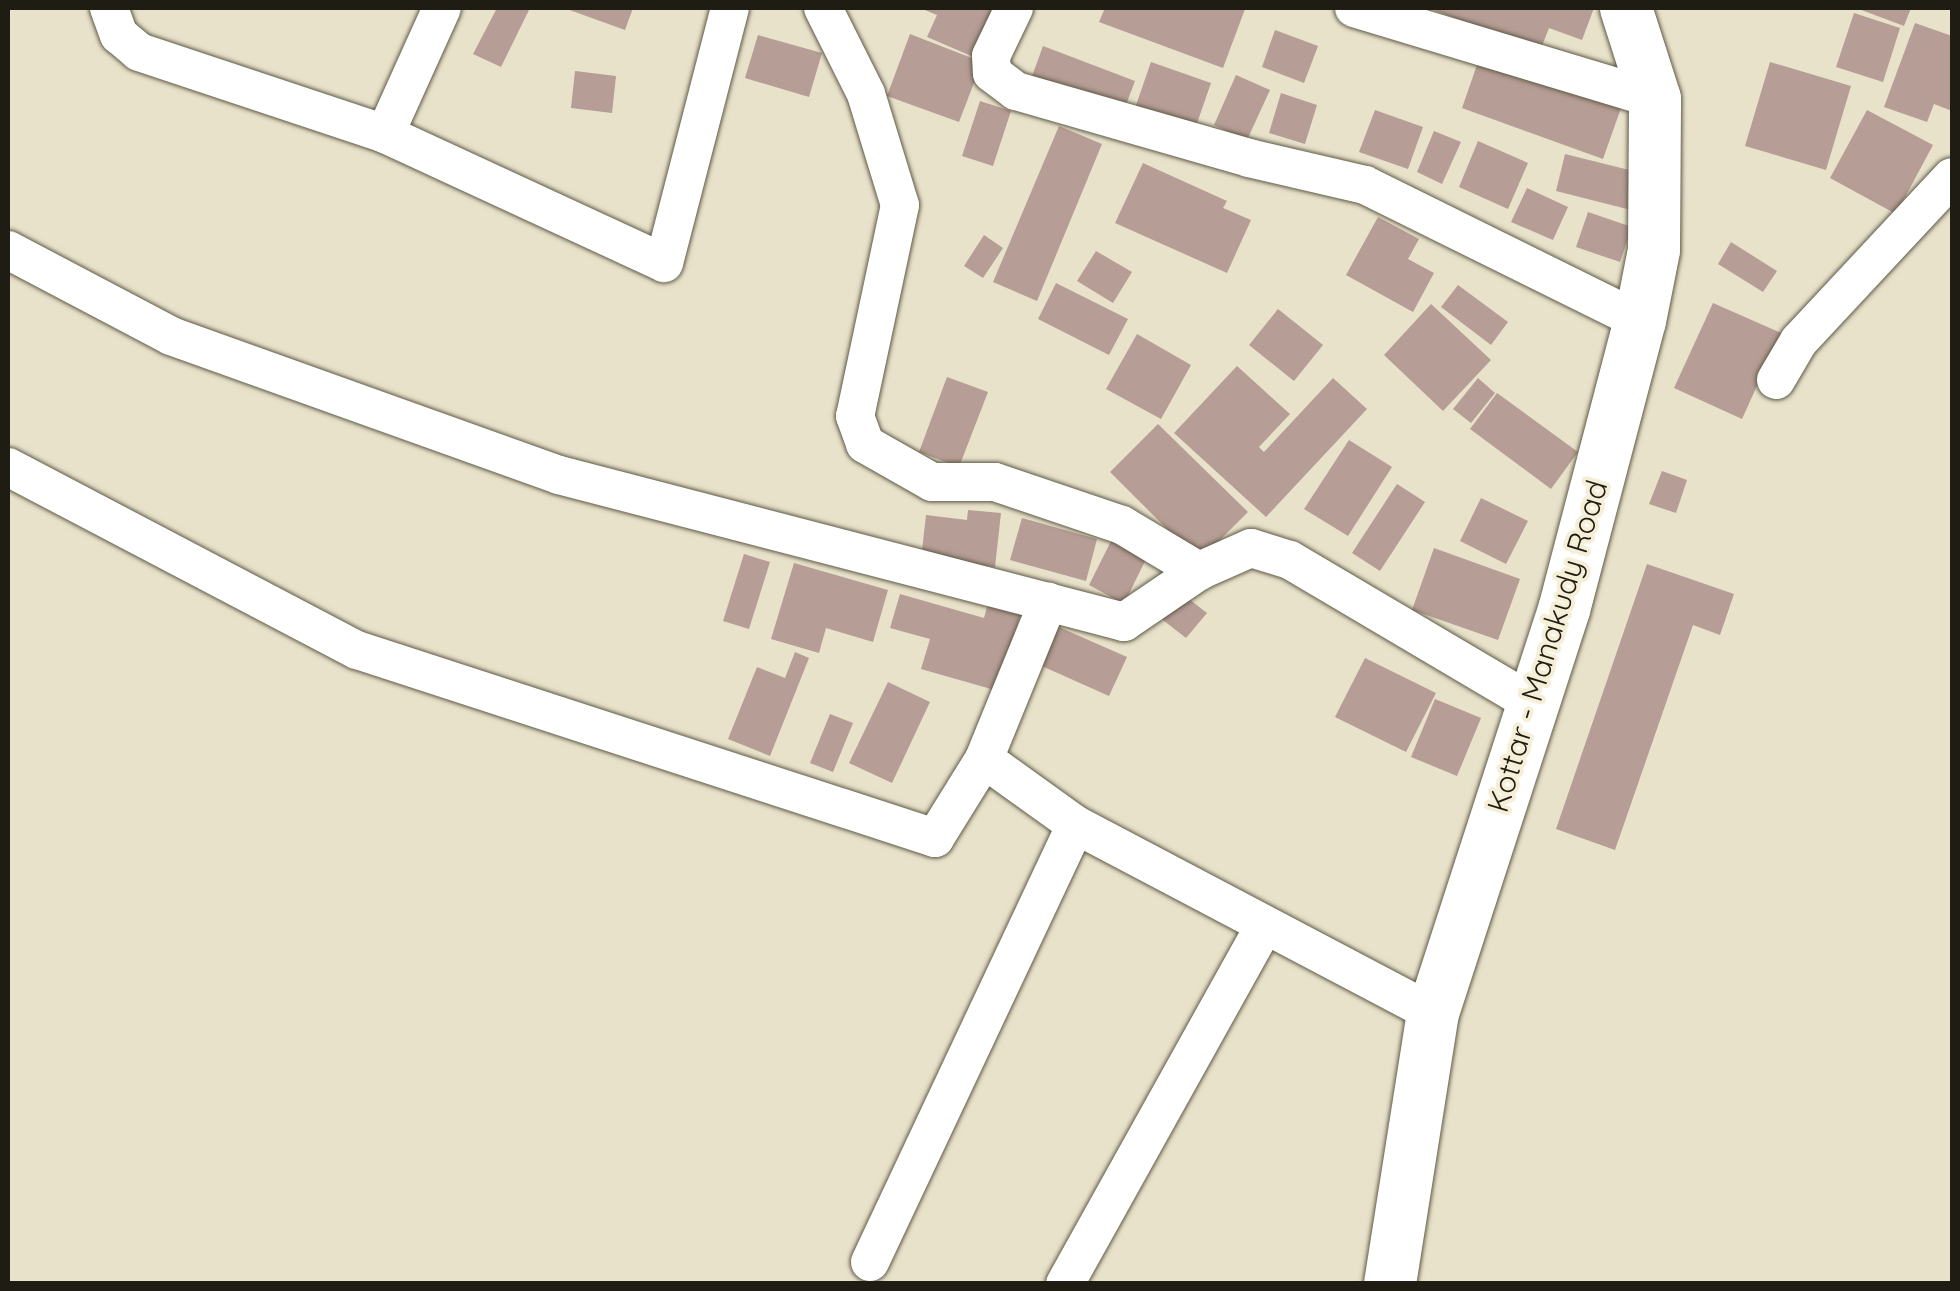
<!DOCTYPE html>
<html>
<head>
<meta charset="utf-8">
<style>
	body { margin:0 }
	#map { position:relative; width:1960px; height:1291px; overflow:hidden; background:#e8e2cb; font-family:Quicksand,sans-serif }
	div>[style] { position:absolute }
	.building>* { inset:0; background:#b69d95 }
	.roads { filter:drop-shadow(0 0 2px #5f5a46) drop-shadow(0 0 2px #5f5a46) }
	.minor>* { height:38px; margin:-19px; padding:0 19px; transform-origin:19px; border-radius:19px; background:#fff }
	.secondary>* { height:52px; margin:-26px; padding:0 26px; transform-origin:26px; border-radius:26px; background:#fff }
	span { translate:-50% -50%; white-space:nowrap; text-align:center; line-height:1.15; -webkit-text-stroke:8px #f6efd8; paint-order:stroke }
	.street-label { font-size:30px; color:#1e1c13 }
	.frame { position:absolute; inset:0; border:10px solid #1e1c13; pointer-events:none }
</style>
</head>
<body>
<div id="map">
	<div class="building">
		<i style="clip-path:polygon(497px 8px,530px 8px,501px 67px,473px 54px)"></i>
		<i style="clip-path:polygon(564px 8px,633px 8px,625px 30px)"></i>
		<i style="clip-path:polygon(920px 8px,998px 8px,976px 58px,927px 37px,937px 15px)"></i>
		<i style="clip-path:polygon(1105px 8px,1240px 8px,1245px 9px,1223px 68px,1099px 22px)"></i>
		<i style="clip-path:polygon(1429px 8px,1594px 8px,1582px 40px,1549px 28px,1540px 51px)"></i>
		<i style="clip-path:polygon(1856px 8px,1911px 8px,1904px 26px)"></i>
		<i style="clip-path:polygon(1854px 13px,1900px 28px,1883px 82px,1836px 67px)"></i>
		<i style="clip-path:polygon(1915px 23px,1952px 36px,1952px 111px,1934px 104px,1927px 122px,1884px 107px)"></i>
		<i style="clip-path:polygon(1275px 30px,1318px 46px,1304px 83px,1262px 67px)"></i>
		<i style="clip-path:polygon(910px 34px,982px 62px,959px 122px,887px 96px)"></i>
		<i style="clip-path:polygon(758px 35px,822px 53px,809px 97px,745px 78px)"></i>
		<i style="clip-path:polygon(1043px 46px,1135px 81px,1123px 113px,1031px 79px)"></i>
		<i style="clip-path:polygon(1479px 59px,1621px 108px,1603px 159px,1462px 108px)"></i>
		<i style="clip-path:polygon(1151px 62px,1211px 83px,1195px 129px,1135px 108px)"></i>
		<i style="clip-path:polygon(1770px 62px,1851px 86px,1826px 170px,1745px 146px)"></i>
		<i style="clip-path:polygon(575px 71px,616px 76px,612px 113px,571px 108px)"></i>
		<i style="clip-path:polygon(1236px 75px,1270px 90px,1247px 140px,1214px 125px)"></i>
		<i style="clip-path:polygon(1281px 93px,1317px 105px,1305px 144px,1269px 133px)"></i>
		<i style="clip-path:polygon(980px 101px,1011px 111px,993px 166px,962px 156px)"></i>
		<i style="clip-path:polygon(1375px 110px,1423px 127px,1408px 169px,1359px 152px)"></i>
		<i style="clip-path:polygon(1867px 110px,1933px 145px,1896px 214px,1830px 178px)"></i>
		<i style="clip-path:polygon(1059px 126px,1102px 144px,1037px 301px,993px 282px)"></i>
		<i style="clip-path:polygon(1434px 131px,1461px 142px,1442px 184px,1417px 172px)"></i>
		<i style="clip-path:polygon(1478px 141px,1528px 163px,1508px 209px,1459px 187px)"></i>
		<i style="clip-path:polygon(1565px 154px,1641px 173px,1631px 210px,1556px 191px)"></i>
		<i style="clip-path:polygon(1143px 163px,1227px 201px,1223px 208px,1251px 220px,1227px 273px,1115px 223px)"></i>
		<i style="clip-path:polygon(1527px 188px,1568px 207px,1553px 240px,1511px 222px)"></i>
		<i style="clip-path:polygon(1588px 212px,1632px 227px,1620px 262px,1576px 247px)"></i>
		<i style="clip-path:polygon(1378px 217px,1419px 239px,1408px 259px,1434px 273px,1413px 312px,1346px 275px)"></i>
		<i style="clip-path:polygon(984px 235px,1003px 248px,983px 278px,964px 266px)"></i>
		<i style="clip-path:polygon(1731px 242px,1777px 271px,1763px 292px,1718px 264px)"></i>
		<i style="clip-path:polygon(1096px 251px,1132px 272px,1113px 303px,1077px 281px)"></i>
		<i style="clip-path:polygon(1056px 283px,1128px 319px,1109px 355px,1038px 319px)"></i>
		<i style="clip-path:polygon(1458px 285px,1508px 322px,1491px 345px,1441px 307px)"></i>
		<i style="clip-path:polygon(1713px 303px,1781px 333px,1742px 419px,1674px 388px)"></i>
		<i style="clip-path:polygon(1431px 304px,1491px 360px,1443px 411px,1384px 355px)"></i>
		<i style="clip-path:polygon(1278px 309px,1323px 345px,1294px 381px,1249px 345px)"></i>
		<i style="clip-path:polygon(1137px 334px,1191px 365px,1161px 419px,1106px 389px)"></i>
		<i style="clip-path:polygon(1237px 366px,1290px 414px,1259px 447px,1264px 452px,1333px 378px,1367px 409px,1266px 517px,1174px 433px)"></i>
		<i style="clip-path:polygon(947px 377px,988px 392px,959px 467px,919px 452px)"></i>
		<i style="clip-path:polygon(1478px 378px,1495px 393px,1471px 423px,1453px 409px)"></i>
		<i style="clip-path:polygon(1497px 393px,1578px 452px,1551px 489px,1470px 429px)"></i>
		<i style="clip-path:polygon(1158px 424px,1248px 512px,1199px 561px,1110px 472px)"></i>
		<i style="clip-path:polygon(1349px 440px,1392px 467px,1348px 536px,1304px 509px)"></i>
		<i style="clip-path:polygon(1662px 471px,1687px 480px,1676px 513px,1649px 504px)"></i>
		<i style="clip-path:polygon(1397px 484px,1425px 502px,1380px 571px,1352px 553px)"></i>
		<i style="clip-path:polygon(1481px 498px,1528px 521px,1506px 564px,1460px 541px)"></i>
		<i style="clip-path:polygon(968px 510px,1001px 513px,995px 567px,921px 559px,926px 515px,967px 520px)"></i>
		<i style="clip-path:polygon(1022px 518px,1097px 539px,1086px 581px,1010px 560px)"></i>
		<i style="clip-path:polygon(1112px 539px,1147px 557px,1124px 604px,1089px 585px)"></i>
		<i style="clip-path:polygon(1434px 548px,1520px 579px,1498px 640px,1412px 610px)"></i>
		<i style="clip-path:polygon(744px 554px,770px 562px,749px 629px,723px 621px)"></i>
		<i style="clip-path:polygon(794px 563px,888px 590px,873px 642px,826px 628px,819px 653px,771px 639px)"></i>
		<i style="clip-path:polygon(1647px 564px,1734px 594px,1720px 635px,1693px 625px,1615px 850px,1556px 829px)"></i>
		<i style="clip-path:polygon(1180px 592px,1207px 613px,1186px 638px,1159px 617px)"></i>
		<i style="clip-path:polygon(900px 594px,984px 618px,990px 596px,1023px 606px,998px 691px,921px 669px,930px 639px,890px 628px)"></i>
		<i style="clip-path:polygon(1052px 624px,1127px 657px,1109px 696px,1035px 663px)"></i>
		<i style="clip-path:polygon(795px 652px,809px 658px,770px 756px,728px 739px,757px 667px,785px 678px)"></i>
		<i style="clip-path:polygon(1365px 658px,1436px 693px,1406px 752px,1335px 717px)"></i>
		<i style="clip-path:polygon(888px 682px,930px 702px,892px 783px,849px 763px)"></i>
		<i style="clip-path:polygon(1435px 699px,1481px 718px,1457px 776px,1411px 757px)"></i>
		<i style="clip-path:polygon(830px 714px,853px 723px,833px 772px,810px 763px)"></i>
	</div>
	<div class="roads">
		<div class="minor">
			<i style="left:109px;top:8px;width:29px;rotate:70deg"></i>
			<i style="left:119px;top:35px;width:26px;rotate:40deg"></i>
			<i style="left:139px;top:52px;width:259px;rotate:18.4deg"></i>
			<i style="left:385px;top:134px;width:307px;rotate:24.8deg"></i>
			<i style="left:664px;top:263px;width:263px;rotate:-75.5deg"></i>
			<i style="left:823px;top:8px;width:96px;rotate:63.4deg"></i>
			<i style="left:866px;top:94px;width:116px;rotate:73deg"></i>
			<i style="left:900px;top:205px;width:216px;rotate:102deg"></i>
			<i style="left:855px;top:416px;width:30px;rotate:70deg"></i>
			<i style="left:865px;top:444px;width:77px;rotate:29.6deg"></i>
			<i style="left:932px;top:482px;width:63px"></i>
			<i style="left:995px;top:482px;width:134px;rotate:18.7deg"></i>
			<i style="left:1122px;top:525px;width:90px;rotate:30.9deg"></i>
			<i style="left:1014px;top:8px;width:53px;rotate:115.6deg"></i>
			<i style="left:991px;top:56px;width:17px;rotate:87deg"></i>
			<i style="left:992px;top:73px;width:30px;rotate:37deg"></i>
			<i style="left:1016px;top:91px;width:242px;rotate:16deg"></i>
			<i style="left:1249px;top:158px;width:119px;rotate:13.1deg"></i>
			<i style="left:1365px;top:185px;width:307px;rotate:26.3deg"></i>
			<i style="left:1354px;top:8px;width:314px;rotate:16.8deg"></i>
			<i style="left:385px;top:134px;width:138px;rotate:-65.7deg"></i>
			<i style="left:8px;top:250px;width:184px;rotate:27.8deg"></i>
			<i style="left:171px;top:336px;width:412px;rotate:19.7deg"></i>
			<i style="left:559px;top:475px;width:584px;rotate:14.58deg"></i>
			<i style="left:1124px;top:622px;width:91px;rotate:-34.2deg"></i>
			<i style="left:1199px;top:571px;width:57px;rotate:-23.9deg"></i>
			<i style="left:1251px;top:548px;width:41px;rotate:17.1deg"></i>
			<i style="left:1290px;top:560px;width:281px;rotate:30.6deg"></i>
			<i style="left:1776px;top:380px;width:45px;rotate:-59.5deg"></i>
			<i style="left:1799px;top:341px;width:224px;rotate:-47deg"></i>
			<i style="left:8px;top:467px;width:394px;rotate:27.7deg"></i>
			<i style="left:357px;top:650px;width:608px;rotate:18.02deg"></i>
			<i style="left:935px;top:838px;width:93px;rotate:-58.2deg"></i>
			<i style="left:984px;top:759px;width:170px;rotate:-67.8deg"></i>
			<i style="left:984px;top:759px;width:113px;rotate:35.7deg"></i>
			<i style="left:1076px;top:825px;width:403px;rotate:27.8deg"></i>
			<i style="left:870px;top:1262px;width:483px;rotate:-64.8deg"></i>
			<i style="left:1065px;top:1284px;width:409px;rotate:-60.9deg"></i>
		</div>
		<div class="secondary">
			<i style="left:1390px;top:1284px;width:274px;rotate:-81deg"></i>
			<i style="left:1433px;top:1013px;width:424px;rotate:-72deg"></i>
			<i style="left:1564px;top:610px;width:299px;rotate:-75.3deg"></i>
			<i style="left:1640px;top:321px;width:72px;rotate:-78.8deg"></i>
			<i style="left:1654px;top:250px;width:151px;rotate:-89.6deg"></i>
			<i style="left:1655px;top:99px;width:96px;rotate:-107.7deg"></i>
		</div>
	</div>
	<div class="street-label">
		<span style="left:1547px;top:646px;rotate:-73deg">Kottar - Manakudy Road</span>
	</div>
	<div class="frame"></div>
</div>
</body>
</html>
